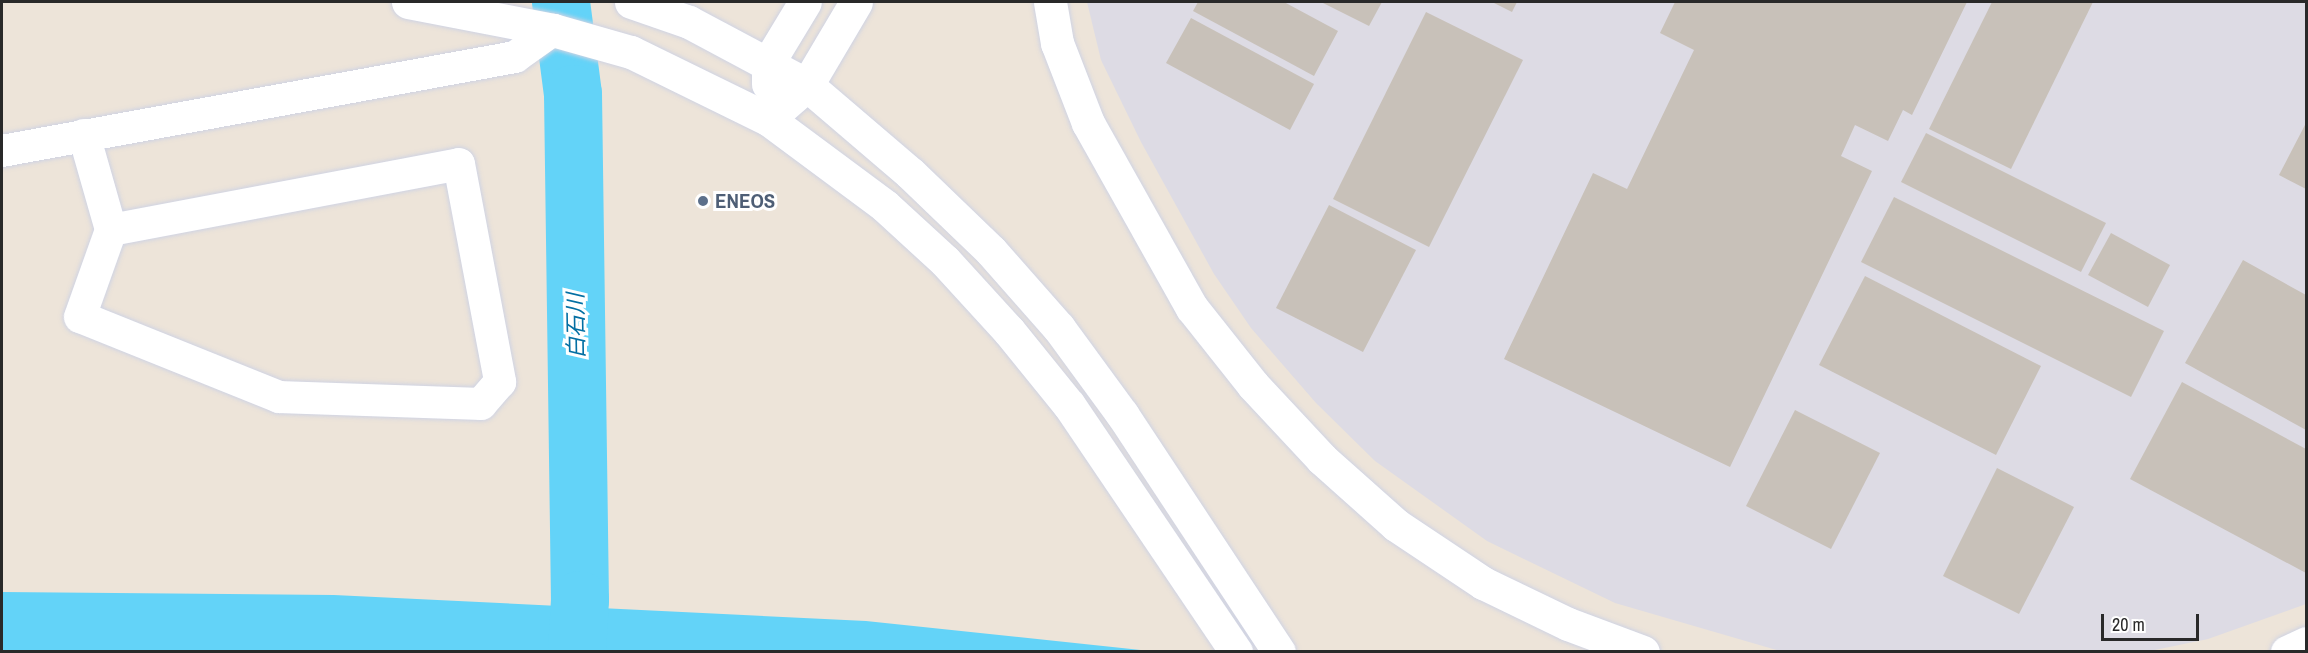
<!DOCTYPE html>
<html>
<head>
<meta charset="utf-8">
<style>
	body { margin:0 }
	#map { position:relative; width:2308px; height:653px; overflow:hidden; background:#ede4d9; font-family:"Archivo Narrow","Noto Sans JP",sans-serif }
	div>[style] { position:absolute }
	.industrial>* { inset:0; background:#dddbe4 }
	.water>* { inset:0; background:#63d3f8 }
	.river>* { height:58px; margin:-29px; padding:0 29px; transform-origin:29px; border-radius:29px; background:#63d3f8 }
	.building>* { inset:0; background:#c8c1b9 }
	.roads { filter:drop-shadow(0 0 2px #cfd3e3) drop-shadow(0 0 2px #cfd3e3) }
	.street>* { height:32px; margin:-16px; padding:0 16px; transform-origin:16px; border-radius:16px; background:#fff }
	.secondary>* { height:33px; margin:-16.5px; padding:0 16.5px; transform-origin:16.5px; border-radius:16.5px; background:#fff }
	.dots>* { width:16px; height:16px; translate:-50% -50%; box-sizing:border-box; border:3px solid #fff; border-radius:50% }
	span { translate:-50% -50%; white-space:nowrap; text-align:center; line-height:1.15; -webkit-text-stroke:6px #fff; paint-order:stroke }
	.service-label { font-size:21px; color:#4e5e75; font-weight:700 }
	.left { translate:0 -50%; text-align:left }
	.water-label { font-size:22px; color:#036fa3; font-style:italic }
	.frame { position:absolute; inset:0; border:3px solid #292929; pointer-events:none }
	.scale { position:absolute; left:2101px; top:614px; width:98px; height:27px; box-sizing:border-box; border:3px solid #292929; border-top:0; padding-left:8px; font-size:18px; line-height:21px; white-space:nowrap; color:#292929; -webkit-text-stroke:4px #fff; paint-order:stroke }
</style>
</head>
<body>
<div id="map">
	<div class="industrial">
		<i style="clip-path:polygon(1087px 2px,2306px 2px,2306px 604px,2208px 639px,2150px 651px,1780px 651px,1615px 603px,1487px 541px,1375px 461px,1316px 403px,1251px 328px,1214px 274px,1141px 142px,1101px 60px)"></i>
	</div>
	<div class="water">
		<i style="clip-path:polygon(2px 592px,334px 595px,866px 621px,1150px 651px,2px 651px)"></i>
	</div>
	<div class="river">
		<i style="left:561px;top:2px;width:93px;rotate:82.6deg"></i>
		<i style="left:573px;top:94px;width:506px;rotate:89.21deg"></i>
		<i style="left:580px;top:600px;width:52px;rotate:93.3deg"></i>
	</div>
	<div class="building">
		<i style="clip-path:polygon(1198px 2px,1284px 2px,1338px 31px,1314px 76px,1193px 11px)"></i>
		<i style="clip-path:polygon(1321px 2px,1382px 2px,1369px 26px)"></i>
		<i style="clip-path:polygon(1492px 2px,1517px 2px,1512px 12px)"></i>
		<i style="clip-path:polygon(1675px 2px,1967px 2px,1912px 115px,1903px 110px,1888px 141px,1855px 125px,1841px 156px,1872px 171px,1730px 467px,1504px 359px,1593px 173px,1627px 189px,1694px 50px,1660px 33px)"></i>
		<i style="clip-path:polygon(1992px 2px,2093px 2px,2011px 169px,1929px 129px)"></i>
		<i style="clip-path:polygon(1426px 12px,1523px 60px,1429px 247px,1333px 199px)"></i>
		<i style="clip-path:polygon(1191px 18px,1314px 84px,1290px 130px,1166px 63px)"></i>
		<i style="clip-path:polygon(2306px 123px,2306px 189px,2279px 175px)"></i>
		<i style="clip-path:polygon(1926px 133px,2106px 223px,2081px 272px,1901px 182px)"></i>
		<i style="clip-path:polygon(1894px 197px,2164px 331px,2131px 397px,1861px 262px)"></i>
		<i style="clip-path:polygon(1329px 205px,1416px 250px,1363px 352px,1276px 308px)"></i>
		<i style="clip-path:polygon(2111px 233px,2170px 265px,2148px 307px,2088px 275px)"></i>
		<i style="clip-path:polygon(2243px 260px,2306px 295px,2306px 430px,2185px 363px)"></i>
		<i style="clip-path:polygon(1865px 276px,2041px 366px,1996px 455px,1819px 365px)"></i>
		<i style="clip-path:polygon(2182px 382px,2306px 449px,2306px 573px,2130px 479px)"></i>
		<i style="clip-path:polygon(1795px 410px,1880px 453px,1831px 549px,1746px 506px)"></i>
		<i style="clip-path:polygon(1997px 468px,2074px 507px,2019px 614px,1943px 576px)"></i>
	</div>
	<div class="roads">
		<div class="street">
			<i style="left:84px;top:135px;width:99px;rotate:74.1deg"></i>
			<i style="left:111px;top:230px;width:354px;rotate:-10.7deg"></i>
			<i style="left:459px;top:164px;width:222px;rotate:79.3deg"></i>
			<i style="left:500px;top:382px;width:29px;rotate:131deg"></i>
			<i style="left:481px;top:404px;width:202px;rotate:-178deg"></i>
			<i style="left:279px;top:397px;width:214px;rotate:-158.1deg"></i>
			<i style="left:80px;top:317px;width:92px;rotate:-70.4deg"></i>
			<i style="left:2px;top:151px;width:522px;rotate:-10.38deg"></i>
			<i style="left:515px;top:57px;width:47px;rotate:-35.4deg"></i>
		</div>
		<div class="secondary">
			<i style="left:408px;top:2px;width:148px;rotate:10.9deg"></i>
			<i style="left:553px;top:30px;width:81px;rotate:15.8deg"></i>
			<i style="left:631px;top:52px;width:153px;rotate:26.1deg"></i>
			<i style="left:768px;top:119px;width:146px;rotate:36.6deg"></i>
			<i style="left:885px;top:206px;width:81px;rotate:42.5deg"></i>
			<i style="left:945px;top:261px;width:95px;rotate:47.6deg"></i>
			<i style="left:1009px;top:331px;width:95px;rotate:51deg"></i>
			<i style="left:1069px;top:405px;width:298px;rotate:55.9deg"></i>
			<i style="left:631px;top:2px;width:61px;rotate:19deg"></i>
			<i style="left:689px;top:22px;width:134px;rotate:28.1deg"></i>
			<i style="left:807px;top:85px;width:135px;rotate:40.5deg"></i>
			<i style="left:910px;top:173px;width:112px;rotate:43.9deg"></i>
			<i style="left:991px;top:251px;width:103px;rotate:48.6deg"></i>
			<i style="left:1059px;top:328px;width:107px;rotate:53.8deg"></i>
			<i style="left:1122px;top:414px;width:285px;rotate:56.6deg"></i>
			<i style="left:1050px;top:2px;width:42px;rotate:80.3deg"></i>
			<i style="left:1057px;top:43px;width:86px;rotate:68.8deg"></i>
			<i style="left:1088px;top:123px;width:212px;rotate:60.7deg"></i>
			<i style="left:1192px;top:308px;width:98px;rotate:51.6deg"></i>
			<i style="left:1253px;top:385px;width:101px;rotate:47deg"></i>
			<i style="left:1322px;top:459px;width:99px;rotate:41.7deg"></i>
			<i style="left:1396px;top:525px;width:105px;rotate:33.7deg"></i>
			<i style="left:1483px;top:583px;width:94px;rotate:25.8deg"></i>
			<i style="left:1568px;top:624px;width:80px;rotate:20.5deg"></i>
			<i style="left:768px;top:84px;width:21px;rotate:-90deg"></i>
			<i style="left:768px;top:63px;width:71px;rotate:-58.8deg"></i>
			<i style="left:768px;top:119px;width:52px;rotate:-41.1deg"></i>
			<i style="left:807px;top:85px;width:96px;rotate:-59.4deg"></i>
			<i style="left:2287px;top:652px;width:21px;rotate:-25deg"></i>
		</div>
	</div>
	<div class="dots">
		<i style="left:703px;top:201px;background:#5c6f8a"></i>
	</div>
	<div class="service-label">
		<span class="left" style="left:715px;top:201px">ENEOS</span>
	</div>
	<div class="water-label">
		<span style="left:576px;top:326px;rotate:-91deg">白石川</span>
	</div>
	<div class="frame"></div>
	<div class="scale">20 m</div>
</div>
</body>
</html>
